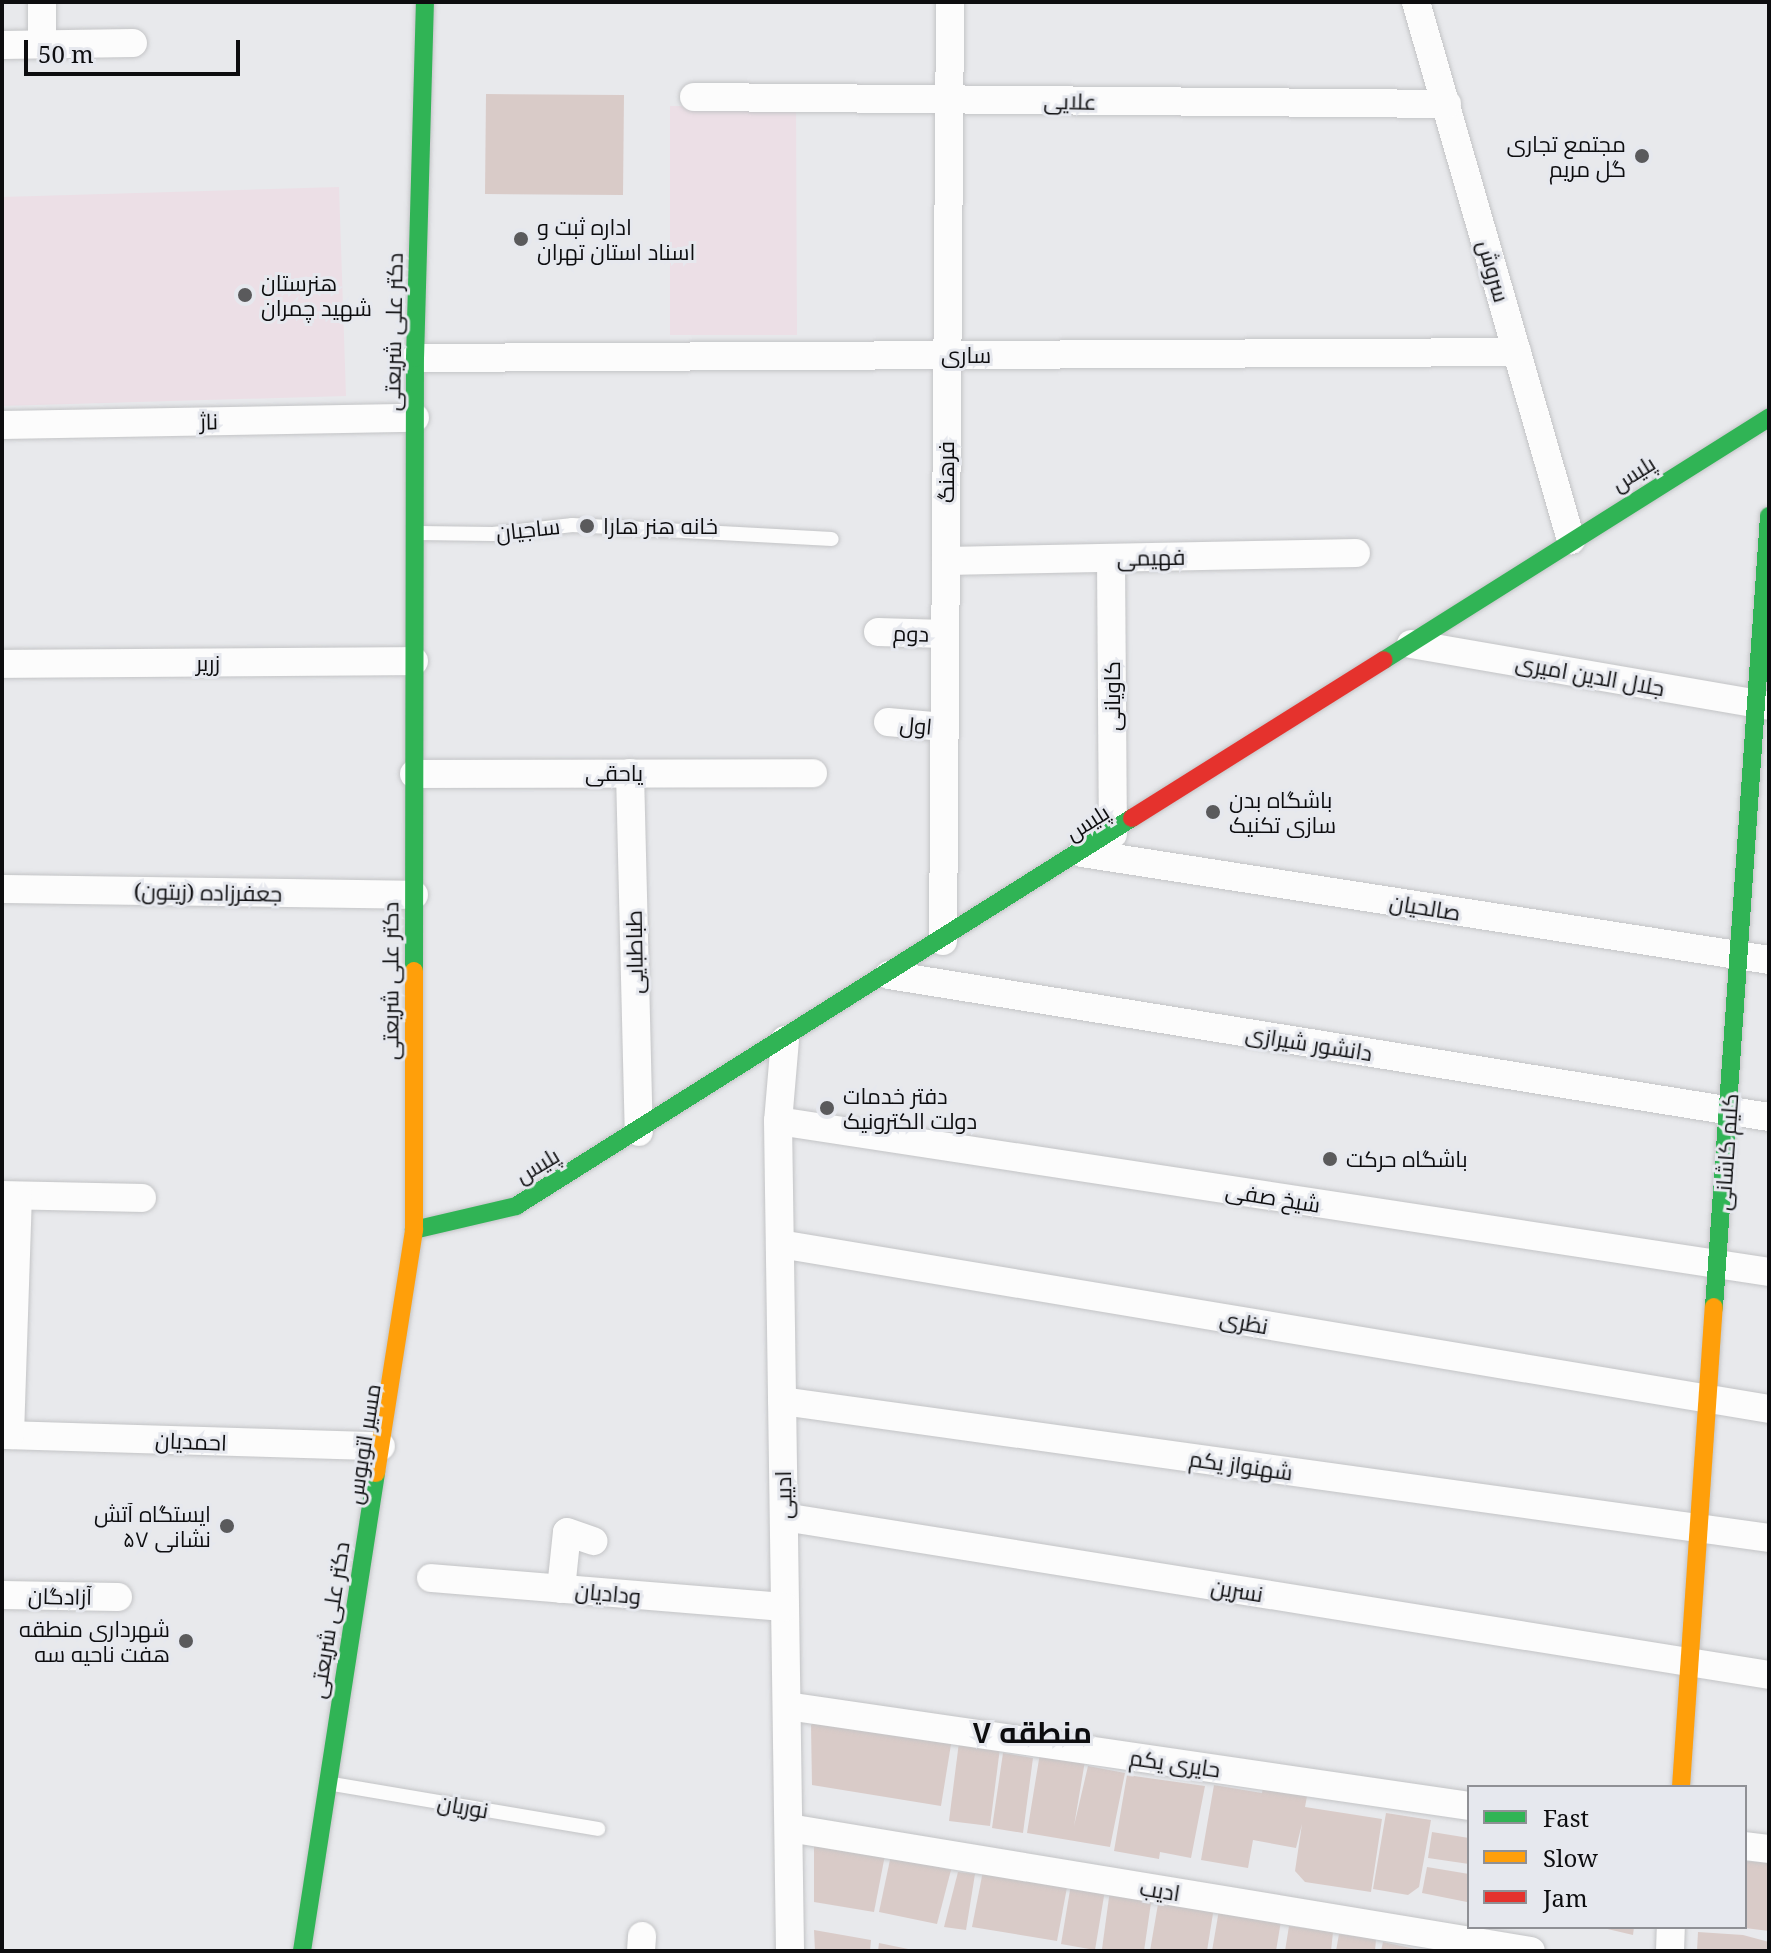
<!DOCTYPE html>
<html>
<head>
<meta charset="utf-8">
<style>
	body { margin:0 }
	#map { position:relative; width:1771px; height:1953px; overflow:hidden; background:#e8e9ec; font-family:"Noto Serif",Cairo,serif }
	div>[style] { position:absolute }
	.education>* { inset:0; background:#ecdfe6 }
	.building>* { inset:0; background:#d9cbc8 }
	.roads { filter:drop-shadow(0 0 2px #c3c4c6) drop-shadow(0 0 2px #c3c4c6) }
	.lane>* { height:14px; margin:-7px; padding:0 7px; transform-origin:7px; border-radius:7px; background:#fcfcfc }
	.street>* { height:28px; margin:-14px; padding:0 14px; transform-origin:14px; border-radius:14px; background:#fcfcfc }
	.fast>* { height:18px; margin:-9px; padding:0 9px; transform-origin:9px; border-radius:9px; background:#30b455 }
	.slow>* { height:18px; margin:-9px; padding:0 9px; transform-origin:9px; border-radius:9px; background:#ff9f0a }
	.jam>* { height:18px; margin:-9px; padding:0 9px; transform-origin:9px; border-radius:9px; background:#e5322d }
	.dots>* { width:22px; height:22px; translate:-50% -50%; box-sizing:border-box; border:4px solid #e6e8ee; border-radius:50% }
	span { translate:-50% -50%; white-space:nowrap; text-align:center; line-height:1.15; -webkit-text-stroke:6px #e6e8ee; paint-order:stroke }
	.street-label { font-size:22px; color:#0d0d0f }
	.poi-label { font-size:22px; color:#0d0d0f }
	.right { translate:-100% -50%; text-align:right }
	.left { translate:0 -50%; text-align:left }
	.district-label { font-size:30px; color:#0d0d0f; font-weight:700 }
	.frame { position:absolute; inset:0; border:4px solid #0d0d0f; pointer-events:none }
	.legend { position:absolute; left:1467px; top:1785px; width:280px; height:144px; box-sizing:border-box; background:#e6e8ee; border:2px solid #8f9095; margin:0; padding:10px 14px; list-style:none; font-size:24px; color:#0d0d0f }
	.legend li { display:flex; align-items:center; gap:16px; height:40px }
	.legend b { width:40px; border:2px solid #8f9095 }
	.scale { position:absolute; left:24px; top:40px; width:216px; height:36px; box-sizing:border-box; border:4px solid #0d0d0f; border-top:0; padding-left:10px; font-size:24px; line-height:28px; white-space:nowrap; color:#0d0d0f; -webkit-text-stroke:6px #e6e8ee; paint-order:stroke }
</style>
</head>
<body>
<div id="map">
	<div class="education">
		<i style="clip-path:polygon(670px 106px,796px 106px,797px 335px,670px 335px)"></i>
		<i style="clip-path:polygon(339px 187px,346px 396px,2px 406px,2px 197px)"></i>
	</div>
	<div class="building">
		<i style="clip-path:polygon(486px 94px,624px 95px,623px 195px,485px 194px)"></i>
		<i style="clip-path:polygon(824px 1715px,953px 1732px,941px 1806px,812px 1785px,811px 1725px)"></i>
		<i style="clip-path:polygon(959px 1742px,1000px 1748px,990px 1826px,949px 1821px)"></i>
		<i style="clip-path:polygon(1003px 1753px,1033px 1758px,1023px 1833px,992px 1828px)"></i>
		<i style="clip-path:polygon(1040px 1753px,1085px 1761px,1074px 1826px,1088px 1766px,1125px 1773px,1110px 1847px,1027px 1833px)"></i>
		<i style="clip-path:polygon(1127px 1775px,1205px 1786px,1191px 1858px,1160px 1852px,1159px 1859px,1114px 1851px)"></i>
		<i style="clip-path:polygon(1264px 1783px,1308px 1791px,1305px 1807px,1382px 1819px,1371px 1892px,1305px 1882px,1295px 1871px,1302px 1824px,1296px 1848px,1253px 1840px,1248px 1868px,1201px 1860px,1214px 1785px,1262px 1793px)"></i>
		<i style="clip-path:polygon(1386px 1813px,1431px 1820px,1419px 1887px,1408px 1895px,1373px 1889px)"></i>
		<i style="clip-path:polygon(1432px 1832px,1469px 1838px,1469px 1864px,1428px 1858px)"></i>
		<i style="clip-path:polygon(814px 1846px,885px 1855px,874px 1912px,814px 1902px)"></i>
		<i style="clip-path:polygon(891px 1855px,951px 1870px,937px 1924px,879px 1912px)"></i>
		<i style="clip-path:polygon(1745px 1861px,1769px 1863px,1769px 1931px,1745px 1928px)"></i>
		<i style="clip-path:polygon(1427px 1867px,1469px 1874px,1467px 1902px,1422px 1893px)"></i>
		<i style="clip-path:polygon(983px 1871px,1068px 1882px,1057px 1941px,972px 1927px)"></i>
		<i style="clip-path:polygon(958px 1872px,975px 1874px,966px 1930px,944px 1927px)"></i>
		<i style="clip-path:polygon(1071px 1884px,1105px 1890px,1095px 1950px,1061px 1944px)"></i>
		<i style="clip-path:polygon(1110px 1890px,1152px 1896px,1144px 1951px,1102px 1949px)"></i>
		<i style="clip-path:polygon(1159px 1898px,1214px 1907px,1207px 1951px,1150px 1951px)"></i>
		<i style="clip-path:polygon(1219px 1910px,1281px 1921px,1276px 1951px,1212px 1951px)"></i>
		<i style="clip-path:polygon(1289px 1926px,1333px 1932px,1331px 1951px,1285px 1951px)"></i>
		<i style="clip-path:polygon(1599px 1927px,1634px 1927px,1633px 1935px)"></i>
		<i style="clip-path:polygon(814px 1930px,871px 1940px,870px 1951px,815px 1951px)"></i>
		<i style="clip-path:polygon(1698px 1932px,1743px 1935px,1769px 1942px,1769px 1951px,1697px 1951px)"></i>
		<i style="clip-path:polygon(1339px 1934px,1376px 1939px,1375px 1951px,1336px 1951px)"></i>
		<i style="clip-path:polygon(1383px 1942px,1420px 1950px,1420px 1951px,1381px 1951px)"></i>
		<i style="clip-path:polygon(879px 1943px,913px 1950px,913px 1951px,878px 1951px)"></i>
	</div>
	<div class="roads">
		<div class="lane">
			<i style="left:419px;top:533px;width:74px;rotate:0.8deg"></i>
			<i style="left:493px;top:534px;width:80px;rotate:-6.5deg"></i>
			<i style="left:572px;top:525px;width:260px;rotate:3.1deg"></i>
			<i style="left:333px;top:1784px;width:269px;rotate:9.6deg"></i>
		</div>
		<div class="street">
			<i style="left:1416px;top:2px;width:560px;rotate:73.93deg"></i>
			<i style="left:42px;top:44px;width:42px;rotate:-90deg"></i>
			<i style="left:2px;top:45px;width:131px;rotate:-0.9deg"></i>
			<i style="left:694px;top:97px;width:753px;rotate:0.53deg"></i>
			<i style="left:415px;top:358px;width:1102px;rotate:-0.31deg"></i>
			<i style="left:2px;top:425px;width:413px;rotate:-1deg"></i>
			<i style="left:1111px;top:558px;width:276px;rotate:89.6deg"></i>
			<i style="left:946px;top:561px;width:410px;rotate:-1.1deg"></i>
			<i style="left:878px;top:632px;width:67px;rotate:1.7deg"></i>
			<i style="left:1411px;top:644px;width:363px;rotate:9.8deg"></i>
			<i style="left:2px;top:664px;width:412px;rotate:-0.4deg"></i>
			<i style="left:888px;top:722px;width:56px;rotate:5.1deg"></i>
			<i style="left:630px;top:773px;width:359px;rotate:88.6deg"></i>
			<i style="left:414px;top:774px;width:399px;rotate:-0.1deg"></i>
			<i style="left:1082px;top:853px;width:695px;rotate:8.85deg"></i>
			<i style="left:2px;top:889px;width:412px;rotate:0.8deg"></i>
			<i style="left:943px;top:941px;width:939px;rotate:-89.57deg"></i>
			<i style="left:889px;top:975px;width:891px;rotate:9.17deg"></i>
			<i style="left:785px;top:1040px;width:81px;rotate:94.9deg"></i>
			<i style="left:778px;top:1121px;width:830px;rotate:89.17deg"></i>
			<i style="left:778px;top:1121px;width:1002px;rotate:8.66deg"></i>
			<i style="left:2px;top:1195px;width:140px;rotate:1.2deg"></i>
			<i style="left:780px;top:1244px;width:1003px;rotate:9.47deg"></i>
			<i style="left:782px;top:1401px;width:996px;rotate:7.9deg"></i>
			<i style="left:2px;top:1435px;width:379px;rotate:1.7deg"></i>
			<i style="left:10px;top:1435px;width:239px;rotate:-88.1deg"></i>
			<i style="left:784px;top:1517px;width:998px;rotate:9.11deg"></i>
			<i style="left:431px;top:1578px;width:355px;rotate:4.7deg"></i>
			<i style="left:561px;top:1589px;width:57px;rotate:-84deg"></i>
			<i style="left:567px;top:1532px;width:28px;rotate:19deg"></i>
			<i style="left:2px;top:1595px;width:116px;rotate:1deg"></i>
			<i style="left:787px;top:1706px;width:689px;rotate:8.34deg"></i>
			<i style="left:789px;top:1828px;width:752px;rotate:9.41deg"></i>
			<i style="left:1745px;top:1846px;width:24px;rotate:7deg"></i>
			<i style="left:641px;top:1951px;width:15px;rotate:-86deg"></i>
			<i style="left:1670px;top:1951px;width:24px;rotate:-88deg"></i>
		</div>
		<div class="fast">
			<i style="left:1384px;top:660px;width:455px;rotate:-32.2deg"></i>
			<i style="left:414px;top:971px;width:613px;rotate:-89.91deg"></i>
			<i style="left:415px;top:358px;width:356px;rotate:-88.4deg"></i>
			<i style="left:414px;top:1230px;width:105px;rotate:-13.2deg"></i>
			<i style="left:516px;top:1206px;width:728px;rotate:-32.21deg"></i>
			<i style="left:1714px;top:1307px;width:793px;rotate:-86.02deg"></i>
			<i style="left:302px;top:1951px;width:484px;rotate:-81.2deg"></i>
		</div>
		<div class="slow">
			<i style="left:376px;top:1473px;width:246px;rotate:-81.1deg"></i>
			<i style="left:414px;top:1230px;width:259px;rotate:-90deg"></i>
			<i style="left:1681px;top:1787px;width:481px;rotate:-86.1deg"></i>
		</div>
		<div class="jam">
			<i style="left:1132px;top:818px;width:297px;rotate:-32.1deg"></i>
		</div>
	</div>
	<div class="dots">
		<i style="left:1642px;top:156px;background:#5a5a5c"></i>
		<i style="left:521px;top:239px;background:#5a5a5c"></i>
		<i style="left:245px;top:295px;background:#5a5a5c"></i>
		<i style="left:587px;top:526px;background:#5a5a5c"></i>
		<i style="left:1213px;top:812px;background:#5a5a5c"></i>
		<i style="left:827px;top:1108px;background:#5a5a5c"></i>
		<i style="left:1330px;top:1159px;background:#5a5a5c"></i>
		<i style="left:227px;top:1526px;background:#5a5a5c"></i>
		<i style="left:186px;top:1641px;background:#5a5a5c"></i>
	</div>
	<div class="street-label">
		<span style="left:1070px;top:101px;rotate:1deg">علایی</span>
		<span style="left:1494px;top:271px;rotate:74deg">سروش</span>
		<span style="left:393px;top:332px;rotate:-89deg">دکتر علی شریعتی</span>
		<span style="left:966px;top:355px">ساری</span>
		<span style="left:209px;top:421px;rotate:-1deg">ناژ</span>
		<span style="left:946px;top:472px;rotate:-90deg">فرهنگ</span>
		<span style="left:1633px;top:473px;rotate:-32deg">پلیس</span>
		<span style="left:528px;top:529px;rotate:-6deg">ساجیان</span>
		<span style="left:1151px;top:557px;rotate:-1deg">فهیمی</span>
		<span style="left:911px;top:633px;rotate:2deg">دوم</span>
		<span style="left:208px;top:663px">زریر</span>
		<span style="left:1590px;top:675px;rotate:10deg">جلال الدین امیری</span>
		<span style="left:1112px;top:696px;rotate:-90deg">کاویانی</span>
		<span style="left:916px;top:725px;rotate:5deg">اول</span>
		<span style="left:614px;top:773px">یاحقی</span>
		<span style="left:1087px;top:822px;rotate:-32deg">پلیس</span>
		<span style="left:208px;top:892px;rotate:1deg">جعفرزاده (زیتون)</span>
		<span style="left:1425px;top:907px;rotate:9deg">صالحیان</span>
		<span style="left:634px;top:952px;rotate:-91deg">طباطبایی</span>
		<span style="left:390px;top:981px;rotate:-90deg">دکتر علی شریعتی</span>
		<span style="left:1309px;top:1043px;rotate:9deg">دانشور شیرازی</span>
		<span style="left:1726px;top:1152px;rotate:-86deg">کلیم کاشانی</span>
		<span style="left:537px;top:1165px;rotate:-31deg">پلیس</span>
		<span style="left:1273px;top:1197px;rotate:9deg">شیخ صفی</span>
		<span style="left:1244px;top:1322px;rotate:10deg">نظری</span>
		<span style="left:191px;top:1441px;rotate:2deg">احمدیان</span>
		<span style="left:363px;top:1444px;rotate:-81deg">مسیر اتوبوس</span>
		<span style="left:1241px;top:1465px;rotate:8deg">شهنواز یکم</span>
		<span style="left:783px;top:1495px;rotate:-91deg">ادیبی</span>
		<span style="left:1237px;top:1590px;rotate:9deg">نسرین</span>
		<span style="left:608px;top:1593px;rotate:5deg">ودادیان</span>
		<span style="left:60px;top:1596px;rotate:1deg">آزادگان</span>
		<span style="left:329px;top:1620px;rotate:-81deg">دکتر علی شریعتی</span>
		<span style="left:1175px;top:1763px;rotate:8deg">حایری یکم</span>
		<span style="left:463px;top:1806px;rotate:10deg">نوریان</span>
		<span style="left:1160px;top:1890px;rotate:9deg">ادیب</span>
	</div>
	<div class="poi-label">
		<span class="right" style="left:1626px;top:156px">مجتمع تجاری<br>گل مریم</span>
		<span class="left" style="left:537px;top:239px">اداره ثبت و<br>اسناد استان تهران</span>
		<span class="left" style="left:261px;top:295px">هنرستان<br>شهید چمران</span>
		<span class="left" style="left:603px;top:526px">خانه هنر هارا</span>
		<span class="left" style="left:1229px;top:812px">باشگاه بدن<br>سازی تکنیک</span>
		<span class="left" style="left:843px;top:1108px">دفتر خدمات<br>دولت الکترونیک</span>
		<span class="left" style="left:1346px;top:1159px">باشگاه حرکت</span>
		<span class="right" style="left:211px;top:1526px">ایستگاه آتش<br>نشانی ۵۷</span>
		<span class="right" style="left:170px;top:1641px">شهرداری منطقه<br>هفت ناحیه سه</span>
	</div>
	<div class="district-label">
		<span style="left:1032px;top:1732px">منطقه ۷</span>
	</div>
	<div class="frame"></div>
	<ul class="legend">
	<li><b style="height:10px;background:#30b455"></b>Fast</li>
	<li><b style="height:10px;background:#ff9f0a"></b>Slow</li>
	<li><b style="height:10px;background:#e5322d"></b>Jam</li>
	</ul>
	<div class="scale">50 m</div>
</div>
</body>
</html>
